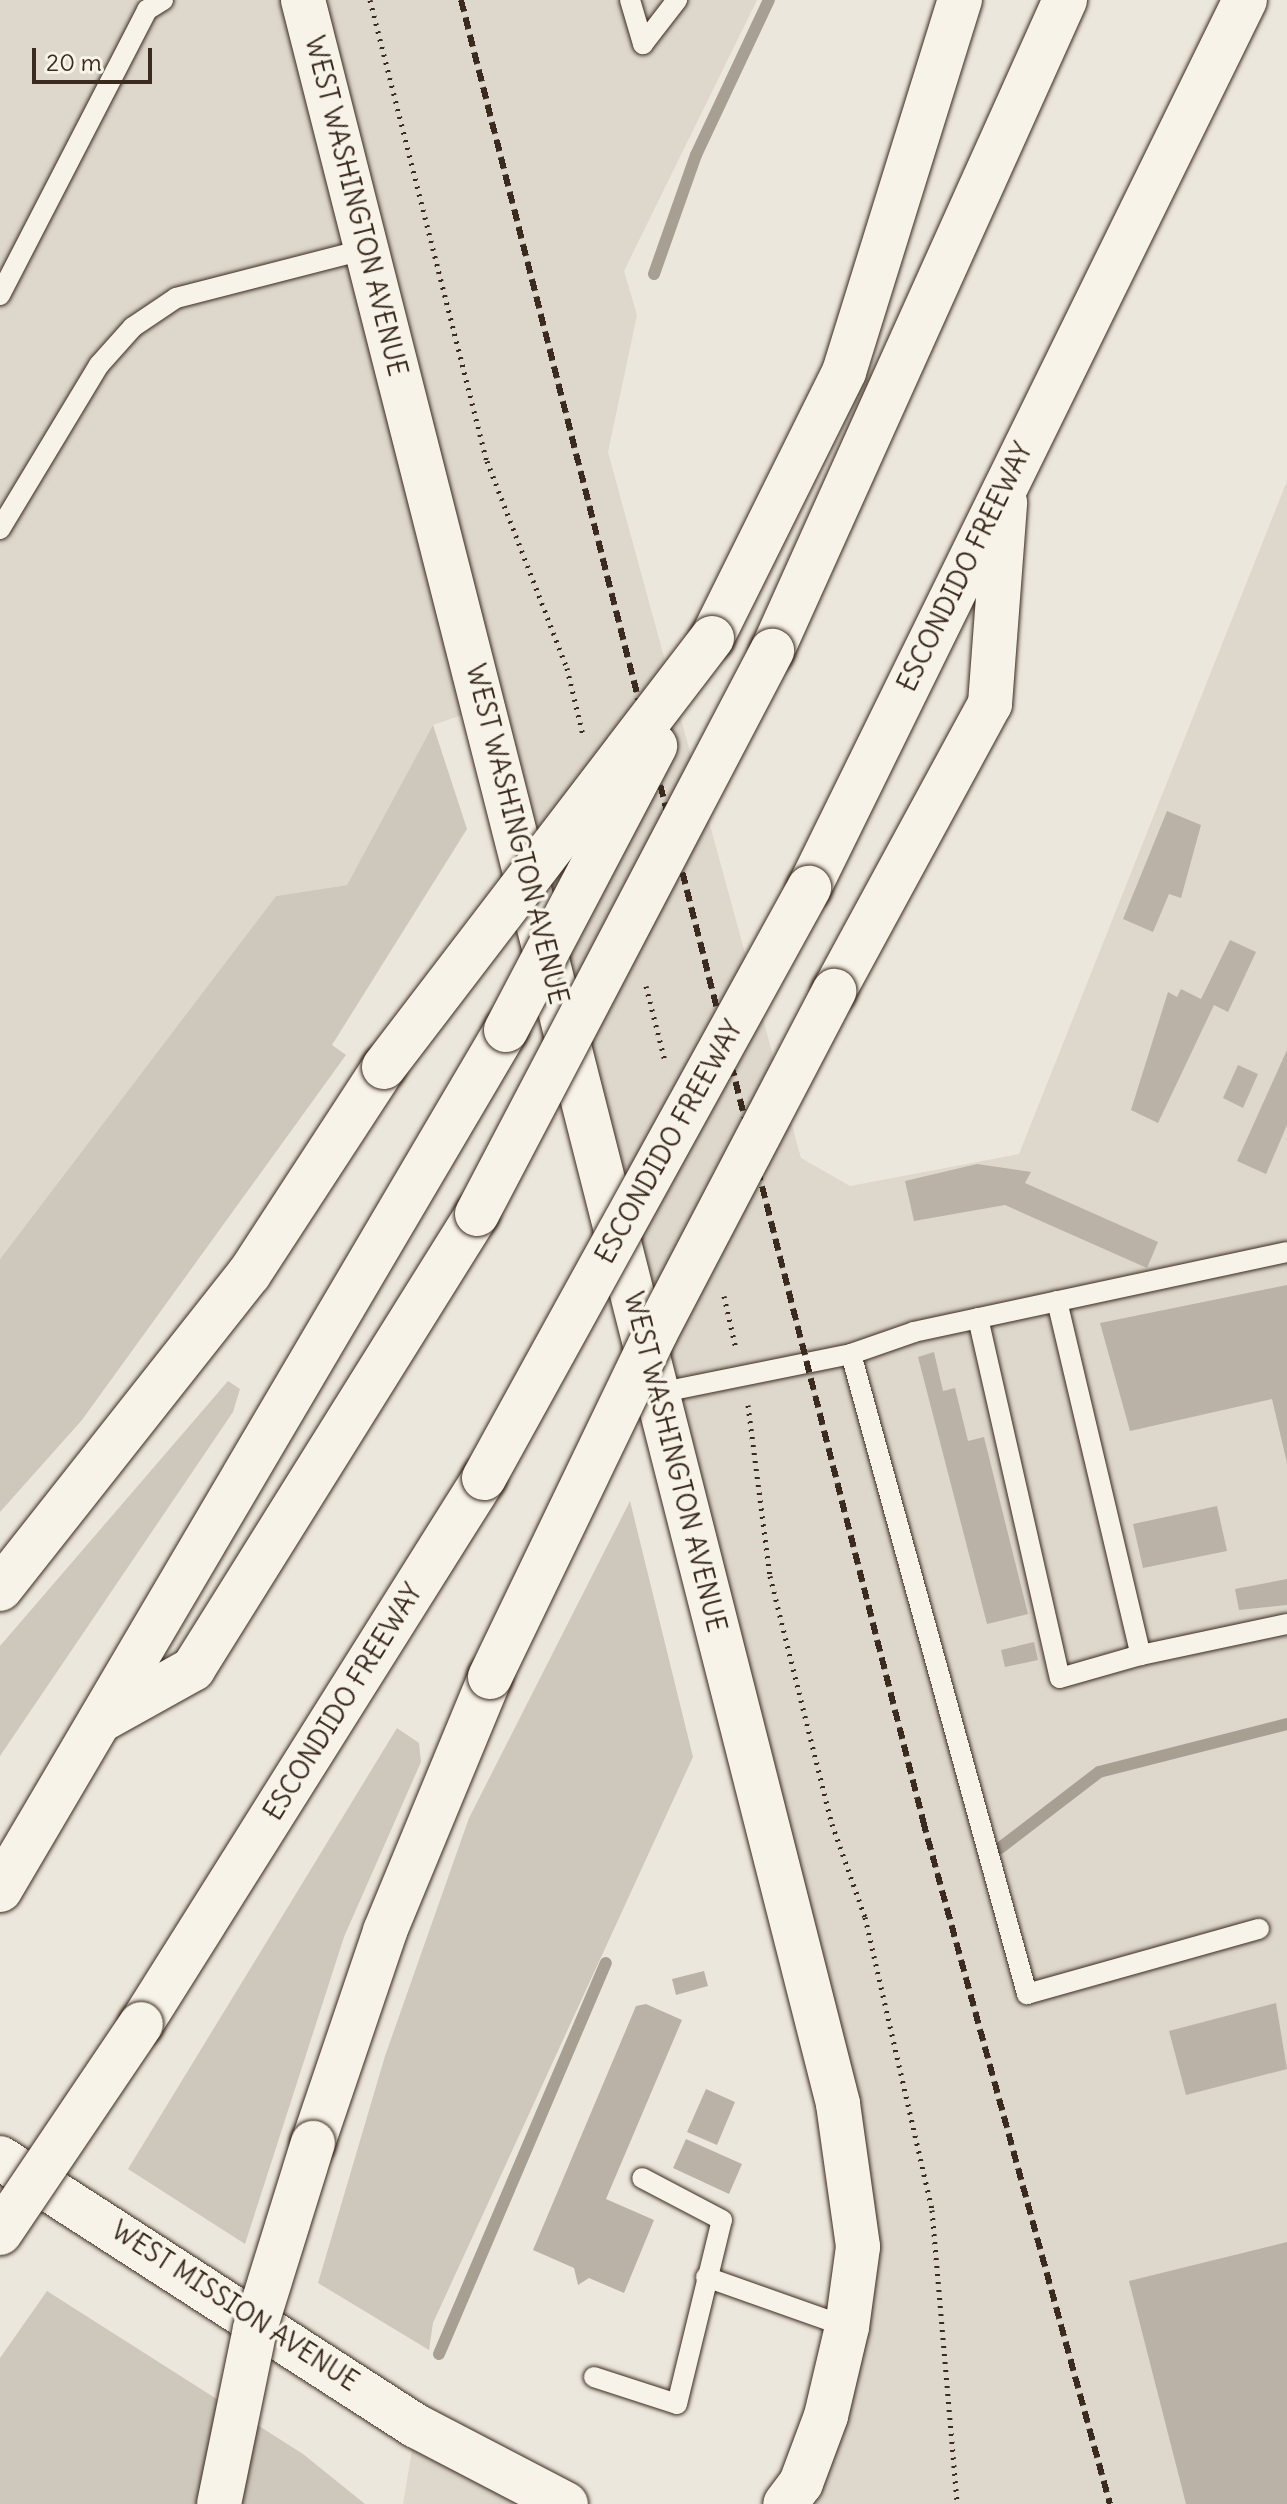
<!DOCTYPE html>
<html>
<head>
<meta charset="utf-8">
<style>
	body { margin:0 }
	#map { position:relative; width:1287px; height:2504px; overflow:hidden; background:#ece7dc; font-family:Delius,sans-serif }
	div>[style] { position:absolute }
	.built>* { inset:0; background:#ddd7cc }
	.green>* { inset:0; background:#cec8bc }
	.stream>* { height:12px; margin:-6px; padding:0 6px; transform-origin:6px; border-radius:6px; background:#a89f93 }
	.building>* { inset:0; background:#bab2a7 }
	.path>* { height:5px; margin-top:-2.5px; transform-origin:0; background:repeating-linear-gradient(90deg,#3b2a1e 0 2px,transparent 0 8px) }
	.roads { filter:drop-shadow(0 0 2px #3b2a1e) drop-shadow(0 0 2px #3b2a1e) }
	.lane>* { height:20px; margin:-10px; padding:0 10px; transform-origin:10px; border-radius:10px; background:#f7f3e8 }
	.secondary>* { height:44px; margin:-22px; padding:0 22px; transform-origin:22px; border-radius:22px; background:#f7f3e8 }
	.primary>* { height:44px; margin:-22px; padding:0 22px; transform-origin:22px; border-radius:22px; background:#f7f3e8 }
	.highway>* { height:44px; margin:-22px; padding:0 22px; transform-origin:22px; border-radius:22px; background:#f7f3e8 }
	.rail>* { height:6px; margin-top:-3px; transform-origin:0; background:repeating-linear-gradient(90deg,#3b2a1e 0 12px,transparent 0 18px) }
	.bridges { filter:drop-shadow(0 0 2px #3b2a1e) drop-shadow(0 0 2px #3b2a1e) }
	.highway-bridge>* { height:44px; margin:-22px; padding:0 22px; transform-origin:22px; border-radius:22px; background:#f7f3e8 }
	span { translate:-50% -50%; white-space:nowrap; text-align:center; line-height:1.15; -webkit-text-stroke:7px #f7f3e8; paint-order:stroke }
	.street-label { font-size:26px; color:#3b2a1e }
	.scale { position:absolute; left:32px; top:48px; width:120px; height:36px; box-sizing:border-box; border:4px solid #3b2a1e; border-top:0; padding-left:10px; font-size:24px; line-height:28px; white-space:nowrap; color:#3b2a1e; -webkit-text-stroke:6px #f7f3e8; paint-order:stroke }
</style>
</head>
<body>
<div id="map">
	<div class="built">
		<i style="clip-path:polygon(0 0,757px 0,624px 271px,637px 315px,608px 452px,801px 1158px,850px 1186px,1019px 1154px,1287px 481px,1287px 2504px,785px 2504px,858px 2247px,485px 707px,433px 725px,347px 885px,276px 896px,0 1259px)"></i>
		<i style="clip-path:polygon(416px 2426px,565px 2504px,403px 2504px)"></i>
	</div>
	<div class="green">
		<i style="clip-path:polygon(433px 725px,467px 829px,332px 1045px,346px 1055px,82px 1420px,0 1512px,0 1259px,276px 896px,347px 885px)"></i>
		<i style="clip-path:polygon(228px 1381px,240px 1389px,233px 1412px,0 1756px,0 1646px)"></i>
		<i style="clip-path:polygon(630px 1501px,693px 1757px,433px 2323px,429px 2350px,318px 2283px,385px 2056px,469px 1818px)"></i>
		<i style="clip-path:polygon(397px 1728px,419px 1743px,421px 1762px,344px 1937px,245px 2244px,128px 2169px)"></i>
		<i style="clip-path:polygon(47px 2291px,303px 2454px,365px 2504px,0 2504px,0 2358px)"></i>
	</div>
	<div class="stream">
		<i style="left:654px;top:274px;width:126px;rotate:-70.6deg"></i>
		<i style="left:696px;top:155px;width:171px;rotate:-64.8deg"></i>
		<i style="left:1000px;top:1848px;width:125px;rotate:-37.5deg"></i>
		<i style="left:1099px;top:1772px;width:194px;rotate:-14.3deg"></i>
		<i style="left:439px;top:2354px;width:425px;rotate:-66.9deg"></i>
	</div>
	<div class="building">
		<i style="clip-path:polygon(1167px 811px,1201px 825px,1181px 898px,1169px 894px,1153px 932px,1123px 919px)"></i>
		<i style="clip-path:polygon(1230px 940px,1256px 952px,1228px 1012px,1214px 1005px,1158px 1123px,1131px 1110px,1168px 992px,1177px 997px,1181px 989px,1201px 999px)"></i>
		<i style="clip-path:polygon(1287px 1050px,1287px 1125px,1266px 1174px,1237px 1161px)"></i>
		<i style="clip-path:polygon(1238px 1065px,1258px 1074px,1243px 1108px,1223px 1098px)"></i>
		<i style="clip-path:polygon(977px 1164px,1031px 1172px,1025px 1183px,1158px 1242px,1147px 1268px,1005px 1205px,914px 1221px,905px 1181px)"></i>
		<i style="clip-path:polygon(1287px 1285px,1287px 1463px,1272px 1399px,1130px 1431px,1100px 1323px)"></i>
		<i style="clip-path:polygon(934px 1352px,943px 1391px,955px 1388px,968px 1441px,984px 1437px,1028px 1614px,987px 1624px,918px 1357px)"></i>
		<i style="clip-path:polygon(1217px 1506px,1227px 1551px,1143px 1568px,1133px 1524px)"></i>
		<i style="clip-path:polygon(1287px 1579px,1287px 1605px,1239px 1610px,1235px 1589px)"></i>
		<i style="clip-path:polygon(1034px 1642px,1038px 1660px,1005px 1667px,1001px 1650px)"></i>
		<i style="clip-path:polygon(704px 1971px,708px 1986px,676px 1995px,672px 1979px)"></i>
		<i style="clip-path:polygon(1276px 2003px,1287px 2069px,1186px 2095px,1169px 2031px)"></i>
		<i style="clip-path:polygon(646px 2004px,682px 2020px,606px 2199px,654px 2220px,624px 2293px,589px 2278px,578px 2285px,574px 2268px,533px 2250px,636px 2006px)"></i>
		<i style="clip-path:polygon(706px 2089px,735px 2102px,717px 2145px,687px 2132px)"></i>
		<i style="clip-path:polygon(686px 2139px,742px 2164px,729px 2194px,673px 2168px)"></i>
		<i style="clip-path:polygon(1287px 2242px,1287px 2504px,1186px 2504px,1129px 2281px)"></i>
	</div>
	<div class="path">
		<i style="left:370px;top:0;width:476px;rotate:75.8deg"></i>
		<i style="left:487px;top:461px;width:222px;rotate:68.9deg"></i>
		<i style="left:567px;top:668px;width:69px;rotate:76.6deg"></i>
		<i style="left:646px;top:986px;width:77px;rotate:75.8deg"></i>
		<i style="left:724px;top:1296px;width:54px;rotate:77.2deg"></i>
		<i style="left:748px;top:1405px;width:172px;rotate:82.7deg"></i>
		<i style="left:770px;top:1576px;width:256px;rotate:76deg"></i>
		<i style="left:832px;top:1824px;width:99px;rotate:70.5deg"></i>
		<i style="left:865px;top:1917px;width:301px;rotate:77.1deg"></i>
		<i style="left:932px;top:2210px;width:295px;rotate:85.1deg"></i>
	</div>
	<div class="roads">
		<div class="lane">
			<i style="left:630px;top:0;width:46px;rotate:73.5deg"></i>
			<i style="left:643px;top:44px;width:56px;rotate:-52.3deg"></i>
			<i style="left:0;top:295px;width:321px;rotate:-62.7deg"></i>
			<i style="left:147px;top:10px;width:19px;rotate:-32deg"></i>
			<i style="left:0;top:529px;width:192px;rotate:-58.9deg"></i>
			<i style="left:99px;top:365px;width:51px;rotate:-48.2deg"></i>
			<i style="left:133px;top:327px;width:52px;rotate:-34deg"></i>
			<i style="left:176px;top:298px;width:197px;rotate:-14.4deg"></i>
			<i style="left:1057px;top:1301px;width:364px;rotate:76.7deg"></i>
			<i style="left:1141px;top:1655px;width:149px;rotate:-12deg"></i>
			<i style="left:978px;top:1318px;width:369px;rotate:77.2deg"></i>
			<i style="left:1060px;top:1678px;width:84px;rotate:-15.9deg"></i>
			<i style="left:851px;top:1354px;width:67px;rotate:-19.2deg"></i>
			<i style="left:914px;top:1332px;width:381px;rotate:-12.1deg"></i>
			<i style="left:658px;top:1393px;width:197px;rotate:-11.4deg"></i>
			<i style="left:851px;top:1354px;width:664px;rotate:74.62deg"></i>
			<i style="left:1027px;top:1994px;width:241px;rotate:-15.7deg"></i>
			<i style="left:706px;top:2277px;width:150px;rotate:19.5deg"></i>
			<i style="left:594px;top:2377px;width:87px;rotate:18deg"></i>
			<i style="left:677px;top:2404px;width:189px;rotate:-76.3deg"></i>
			<i style="left:722px;top:2220px;width:90px;rotate:-152.3deg"></i>
		</div>
		<div class="secondary">
			<i style="left:303px;top:0;width:2171px;rotate:75.73deg"></i>
			<i style="left:838px;top:2104px;width:144px;rotate:82deg"></i>
			<i style="left:858px;top:2247px;width:81px;rotate:97.8deg"></i>
			<i style="left:847px;top:2327px;width:91px;rotate:103.3deg"></i>
			<i style="left:826px;top:2416px;width:72px;rotate:110.5deg"></i>
			<i style="left:801px;top:2483px;width:26px;rotate:127deg"></i>
		</div>
		<div class="primary">
			<i style="left:0;top:2158px;width:495px;rotate:32.8deg"></i>
			<i style="left:416px;top:2426px;width:169px;rotate:27.5deg"></i>
		</div>
		<div class="highway">
			<i style="left:712px;top:638px;width:297px;rotate:-63.6deg"></i>
			<i style="left:844px;top:372px;width:390px;rotate:-72.7deg"></i>
			<i style="left:772px;top:651px;width:714px;rotate:-65.77deg"></i>
			<i style="left:809px;top:888px;width:989px;rotate:-63.85deg"></i>
			<i style="left:834px;top:991px;width:327px;rotate:-61.5deg"></i>
			<i style="left:990px;top:704px;width:202px;rotate:-85.7deg"></i>
			<i style="left:0;top:1589px;width:402px;rotate:-51.7deg"></i>
			<i style="left:249px;top:1274px;width:247px;rotate:-56.9deg"></i>
			<i style="left:105px;top:1718px;width:101px;rotate:-29.1deg"></i>
			<i style="left:193px;top:1669px;width:536px;rotate:-58.03deg"></i>
			<i style="left:0;top:1890px;width:998px;rotate:-59.53deg"></i>
			<i style="left:141px;top:2024px;width:645px;rotate:-57.86deg"></i>
			<i style="left:313px;top:2143px;width:224px;rotate:-71.2deg"></i>
			<i style="left:385px;top:1931px;width:275px;rotate:-67.5deg"></i>
		</div>
	</div>
	<div class="rail">
		<i style="left:461px;top:0;width:1879px;rotate:75.76deg"></i>
		<i style="left:923px;top:1821px;width:708px;rotate:74.69deg"></i>
	</div>
	<div class="bridges">
		<div class="highway-bridge">
			<i style="left:506px;top:1030px;width:321px;rotate:-62.3deg"></i>
			<i style="left:384px;top:1067px;width:540px;rotate:-52.6deg"></i>
			<i style="left:477px;top:1214px;width:636px;rotate:-62.35deg"></i>
			<i style="left:484px;top:1478px;width:674px;rotate:-61.15deg"></i>
			<i style="left:490px;top:1677px;width:383px;rotate:-64.3deg"></i>
			<i style="left:656px;top:1332px;width:385px;rotate:-62.4deg"></i>
			<i style="left:0;top:2233px;width:252px;rotate:-56deg"></i>
			<i style="left:219px;top:2504px;width:179px;rotate:-78.4deg"></i>
			<i style="left:255px;top:2329px;width:195px;rotate:-72.7deg"></i>
		</div>
	</div>
	<div class="street-label">
		<span style="left:356px;top:206px;rotate:76deg">WEST WASHINGTON AVENUE</span>
		<span style="left:965px;top:567px;rotate:-64deg">ESCONDIDO FREEWAY</span>
		<span style="left:517px;top:834px;rotate:76deg">WEST WASHINGTON AVENUE</span>
		<span style="left:669px;top:1142px;rotate:-61deg">ESCONDIDO FREEWAY</span>
		<span style="left:675px;top:1462px;rotate:76deg">WEST WASHINGTON AVENUE</span>
		<span style="left:343px;top:1702px;rotate:-58deg">ESCONDIDO FREEWAY</span>
		<span style="left:235px;top:2306px;rotate:33deg">WEST MISSION AVENUE</span>
	</div>
	<div class="scale">20 m</div>
</div>
</body>
</html>
